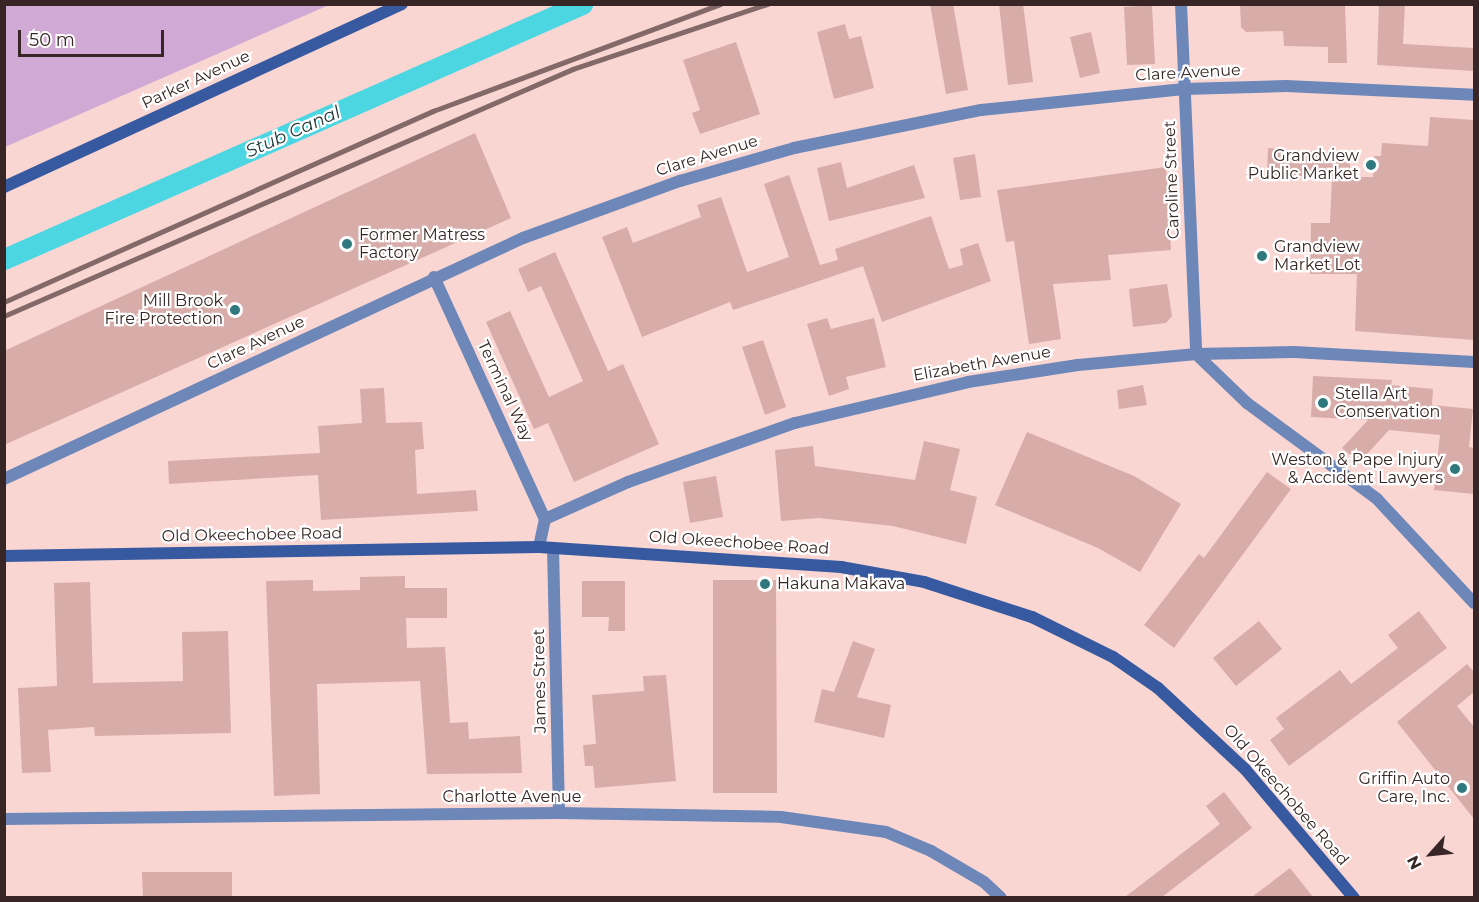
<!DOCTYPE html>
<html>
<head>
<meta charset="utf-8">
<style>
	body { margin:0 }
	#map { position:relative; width:1479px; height:902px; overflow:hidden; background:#fad6d3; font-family:Montserrat,sans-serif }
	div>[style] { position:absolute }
	.green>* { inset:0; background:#d0aad4 }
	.canal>* { height:21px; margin:-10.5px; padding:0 10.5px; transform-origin:10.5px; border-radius:10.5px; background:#4bd6e2 }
	.building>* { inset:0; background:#d7aca9 }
	.street>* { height:12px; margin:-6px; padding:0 6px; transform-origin:6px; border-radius:6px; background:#6d87b8 }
	.secondary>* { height:12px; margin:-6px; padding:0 6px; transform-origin:6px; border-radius:6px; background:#3759a0 }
	.rail>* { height:4.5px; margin:-2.25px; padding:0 2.25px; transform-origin:2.25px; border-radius:2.25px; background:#836a69 }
	.dots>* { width:16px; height:16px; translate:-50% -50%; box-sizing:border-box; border:3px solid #fff; border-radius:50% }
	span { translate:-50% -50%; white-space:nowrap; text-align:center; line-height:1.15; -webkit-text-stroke:4.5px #fff; paint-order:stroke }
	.street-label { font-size:16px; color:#372625 }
	.poi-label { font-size:16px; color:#372625 }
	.right { translate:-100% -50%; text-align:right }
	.left { translate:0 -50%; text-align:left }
	.water-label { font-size:18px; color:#21393b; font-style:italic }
	.frame { position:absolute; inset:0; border:6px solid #372625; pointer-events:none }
	.north { position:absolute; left:1401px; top:824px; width:60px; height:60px; -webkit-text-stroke:4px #fff; paint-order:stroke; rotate:243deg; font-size:16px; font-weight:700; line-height:24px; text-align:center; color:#372625 }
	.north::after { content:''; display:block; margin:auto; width:21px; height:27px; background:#372625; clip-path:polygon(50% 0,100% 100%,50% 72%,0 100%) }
	.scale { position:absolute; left:18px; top:30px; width:146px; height:27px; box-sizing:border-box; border:3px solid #372625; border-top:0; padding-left:8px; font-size:18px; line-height:21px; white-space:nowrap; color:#372625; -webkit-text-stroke:4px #fff; paint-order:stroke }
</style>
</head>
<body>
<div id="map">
	<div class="green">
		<i style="clip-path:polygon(5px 4px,329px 4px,329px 5px,5px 147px)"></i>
	</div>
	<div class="canal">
		<i style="left:4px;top:259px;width:632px;rotate:-23.81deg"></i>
	</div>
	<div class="building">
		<i style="clip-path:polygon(930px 4px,953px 4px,968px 90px,946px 94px)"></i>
		<i style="clip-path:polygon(999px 4px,1023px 4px,1033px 82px,1008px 85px)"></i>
		<i style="clip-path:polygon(1240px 4px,1345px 4px,1347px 63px,1328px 63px,1328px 47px,1284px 46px,1283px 31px,1246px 32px,1241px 27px)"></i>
		<i style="clip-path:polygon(1379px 4px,1405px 4px,1403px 44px,1474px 48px,1474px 71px,1377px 65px)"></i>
		<i style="clip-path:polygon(1152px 5px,1155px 64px,1127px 65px,1124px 7px)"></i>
		<i style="clip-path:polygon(845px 24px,849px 39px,861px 36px,874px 88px,834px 99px,817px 32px)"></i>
		<i style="clip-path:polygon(1091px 32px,1100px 73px,1080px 78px,1070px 37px)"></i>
		<i style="clip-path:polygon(736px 42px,760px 114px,700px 134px,692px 113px,700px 110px,683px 60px)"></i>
		<i style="clip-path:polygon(1430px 117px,1474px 120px,1474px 340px,1355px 331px,1357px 274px,1310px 274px,1311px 223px,1330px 223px,1332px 178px,1267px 174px,1268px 148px,1350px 154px,1350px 177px,1373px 177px,1374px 156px,1381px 156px,1382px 143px,1428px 146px)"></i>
		<i style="clip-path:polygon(475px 133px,511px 218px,4px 445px,4px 351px)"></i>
		<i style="clip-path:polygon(975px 154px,981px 197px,960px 200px,953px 158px)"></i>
		<i style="clip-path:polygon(841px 162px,847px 188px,914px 165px,925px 198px,829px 221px,817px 168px)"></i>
		<i style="clip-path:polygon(1166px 167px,1171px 250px,1108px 255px,1111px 280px,1053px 284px,1061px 339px,1029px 344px,1014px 241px,1006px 242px,997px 190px)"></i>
		<i style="clip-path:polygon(789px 175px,820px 265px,838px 260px,835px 249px,931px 216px,949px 269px,963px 265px,960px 249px,978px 243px,991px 281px,882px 322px,863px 266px,733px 310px,730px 302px,642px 337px,602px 237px,627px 227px,633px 243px,701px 217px,697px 205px,721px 197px,747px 272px,789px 257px,764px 184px)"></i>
		<i style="clip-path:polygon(555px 252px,608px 371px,623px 364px,659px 444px,574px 482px,548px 423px,534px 429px,486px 322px,510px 311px,549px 397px,583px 381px,541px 286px,528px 292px,518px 269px)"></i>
		<i style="clip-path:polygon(1167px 284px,1172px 316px,1166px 323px,1133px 327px,1129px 289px)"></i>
		<i style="clip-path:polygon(827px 318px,831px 329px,874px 318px,886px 367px,846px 377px,849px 389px,829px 396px,807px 324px)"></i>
		<i style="clip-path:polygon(763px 340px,786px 407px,765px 415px,742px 347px)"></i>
		<i style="clip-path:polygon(1313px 376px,1392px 380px,1391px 385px,1433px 389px,1432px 405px,1473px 409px,1469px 447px,1474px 448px,1474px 494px,1434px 490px,1440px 435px,1389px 430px,1359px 463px,1342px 448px,1368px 420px,1311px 417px)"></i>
		<i style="clip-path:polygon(1143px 385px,1147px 405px,1119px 409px,1117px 390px)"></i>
		<i style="clip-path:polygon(384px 388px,386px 423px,422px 422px,424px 449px,415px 450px,417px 494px,476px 490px,478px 511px,321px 520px,318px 475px,169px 484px,168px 461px,320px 453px,318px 426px,362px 423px,360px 389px)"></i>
		<i style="clip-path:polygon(1027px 432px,1134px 476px,1181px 504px,1140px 572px,1098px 548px,995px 505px)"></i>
		<i style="clip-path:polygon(924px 441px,960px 449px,950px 490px,977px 497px,966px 544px,893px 526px,819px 518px,781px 521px,775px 450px,813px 446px,815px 466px,915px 480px)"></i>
		<i style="clip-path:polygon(1267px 472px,1291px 489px,1174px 648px,1144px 625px,1199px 554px,1204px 558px)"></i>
		<i style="clip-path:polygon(716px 476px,723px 517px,690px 523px,683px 482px)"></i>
		<i style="clip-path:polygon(405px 576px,405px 588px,447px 588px,447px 618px,406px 618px,407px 648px,445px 647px,450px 723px,468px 722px,469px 739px,520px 736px,522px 773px,427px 774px,420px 681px,317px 684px,320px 794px,274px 796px,266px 581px,313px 580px,313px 591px,360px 590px,360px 577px)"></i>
		<i style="clip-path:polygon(713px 580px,776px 580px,777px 793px,713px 793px)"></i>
		<i style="clip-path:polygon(582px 581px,625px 581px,625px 631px,608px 631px,609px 617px,582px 617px)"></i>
		<i style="clip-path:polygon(90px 582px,93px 683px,183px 681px,182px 632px,228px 631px,231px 733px,95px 736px,94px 727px,48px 730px,51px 772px,22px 773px,18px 688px,57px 686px,54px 583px)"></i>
		<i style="clip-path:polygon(1419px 611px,1447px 648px,1289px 766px,1270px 740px,1284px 729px,1276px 718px,1340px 670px,1351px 684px,1398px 648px,1388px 635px)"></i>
		<i style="clip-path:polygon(1259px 621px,1282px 649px,1236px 686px,1213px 658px)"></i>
		<i style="clip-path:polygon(853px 641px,875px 649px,857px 697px,891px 705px,884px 738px,814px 722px,822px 689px,834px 692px)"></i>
		<i style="clip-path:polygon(1467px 664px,1474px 672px,1474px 692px,1457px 706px,1474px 727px,1474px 819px,1397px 722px)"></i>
		<i style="clip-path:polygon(666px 675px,676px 781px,595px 788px,593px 766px,585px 766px,583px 745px,596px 744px,592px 695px,644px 691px,643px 676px)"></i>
		<i style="clip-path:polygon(1224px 792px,1252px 828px,1162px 897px,1125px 897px,1220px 824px,1206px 806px)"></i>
		<i style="clip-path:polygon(1290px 868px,1313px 897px,1252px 897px)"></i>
		<i style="clip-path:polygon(142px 872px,232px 872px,232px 897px,143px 897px)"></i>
	</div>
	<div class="street">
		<i style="left:1181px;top:4px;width:350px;rotate:87.5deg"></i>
		<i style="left:1196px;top:354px;width:71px;rotate:43.9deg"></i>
		<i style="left:1247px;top:403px;width:162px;rotate:36.4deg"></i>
		<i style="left:1377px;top:499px;width:142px;rotate:47deg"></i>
		<i style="left:434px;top:277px;width:266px;rotate:65.4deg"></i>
		<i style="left:4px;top:479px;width:572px;rotate:-24.91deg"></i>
		<i style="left:523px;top:238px;width:167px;rotate:-20deg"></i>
		<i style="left:680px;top:181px;width:119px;rotate:-16.1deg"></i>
		<i style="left:794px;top:148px;width:191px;rotate:-11.5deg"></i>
		<i style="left:981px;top:110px;width:204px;rotate:-5.9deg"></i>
		<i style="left:1184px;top:89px;width:102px;rotate:-1.7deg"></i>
		<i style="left:1286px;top:86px;width:188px;rotate:2.7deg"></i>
		<i style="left:539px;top:547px;width:29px;rotate:-78deg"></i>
		<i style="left:545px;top:519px;width:91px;rotate:-24deg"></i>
		<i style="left:628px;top:482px;width:177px;rotate:-19.5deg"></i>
		<i style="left:795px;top:423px;width:178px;rotate:-13.3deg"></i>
		<i style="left:968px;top:382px;width:111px;rotate:-8.8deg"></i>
		<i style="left:1078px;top:365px;width:119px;rotate:-5.3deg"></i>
		<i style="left:1196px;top:354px;width:98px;rotate:-1.2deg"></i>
		<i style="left:1294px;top:352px;width:180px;rotate:3.2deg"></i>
		<i style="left:553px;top:548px;width:265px;rotate:88.7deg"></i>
		<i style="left:4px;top:819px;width:555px;rotate:-0.62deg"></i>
		<i style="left:559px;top:813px;width:222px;rotate:1deg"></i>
		<i style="left:781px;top:817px;width:106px;rotate:8.1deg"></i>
		<i style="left:886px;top:832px;width:49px;rotate:22.9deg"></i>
		<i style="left:931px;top:851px;width:61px;rotate:30.3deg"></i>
		<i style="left:984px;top:882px;width:23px;rotate:43deg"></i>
	</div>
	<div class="secondary">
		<i style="left:4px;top:187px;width:438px;rotate:-24.7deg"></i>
		<i style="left:4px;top:556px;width:535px;rotate:-0.96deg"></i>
		<i style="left:539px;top:547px;width:303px;rotate:3.8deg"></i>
		<i style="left:841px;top:567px;width:84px;rotate:10.2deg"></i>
		<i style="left:924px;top:582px;width:114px;rotate:18deg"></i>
		<i style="left:1032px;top:617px;width:90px;rotate:26.3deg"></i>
		<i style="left:1113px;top:657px;width:55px;rotate:34.6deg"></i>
		<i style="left:1158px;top:688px;width:119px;rotate:43deg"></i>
		<i style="left:1245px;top:769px;width:169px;rotate:49.8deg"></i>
	</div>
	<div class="rail">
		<i style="left:4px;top:302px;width:470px;rotate:-24deg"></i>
		<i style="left:433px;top:111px;width:306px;rotate:-20.4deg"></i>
		<i style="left:4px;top:316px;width:620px;rotate:-23.47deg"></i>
		<i style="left:573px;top:69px;width:205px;rotate:-18.5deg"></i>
	</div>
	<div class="dots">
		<i style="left:1371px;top:165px;background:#2e787e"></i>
		<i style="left:347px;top:244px;background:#2e787e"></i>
		<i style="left:1262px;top:256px;background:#2e787e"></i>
		<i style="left:235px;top:310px;background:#2e787e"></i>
		<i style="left:1323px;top:403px;background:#2e787e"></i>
		<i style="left:1455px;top:469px;background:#2e787e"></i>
		<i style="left:765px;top:584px;background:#2e787e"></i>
		<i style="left:1462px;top:788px;background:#2e787e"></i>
	</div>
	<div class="street-label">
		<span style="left:1188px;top:73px;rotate:-3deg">Clare Avenue</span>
		<span style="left:196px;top:80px;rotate:-25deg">Parker Avenue</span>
		<span style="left:707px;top:156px;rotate:-17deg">Clare Avenue</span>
		<span style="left:1172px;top:180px;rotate:-92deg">Caroline Street</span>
		<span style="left:256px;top:343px;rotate:-25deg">Clare Avenue</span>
		<span style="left:982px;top:364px;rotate:-10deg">Elizabeth Avenue</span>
		<span style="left:505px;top:391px;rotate:65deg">Terminal Way</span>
		<span style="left:252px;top:535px;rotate:-1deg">Old Okeechobee Road</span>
		<span style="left:739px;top:543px;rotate:4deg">Old Okeechobee Road</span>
		<span style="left:540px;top:681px;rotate:-91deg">James Street</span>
		<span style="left:1286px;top:795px;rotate:49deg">Old Okeechobee Road</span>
		<span style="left:512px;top:797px">Charlotte Avenue</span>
	</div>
	<div class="poi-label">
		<span class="right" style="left:1359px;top:165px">Grandview<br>Public Market</span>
		<span class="left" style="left:359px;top:244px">Former Matress<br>Factory</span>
		<span class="left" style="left:1274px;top:256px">Grandview<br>Market Lot</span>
		<span class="right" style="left:223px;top:310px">Mill Brook<br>Fire Protection</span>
		<span class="left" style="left:1335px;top:403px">Stella Art<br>Conservation</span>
		<span class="right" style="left:1443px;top:469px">Weston &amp; Pape Injury<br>&amp; Accident Lawyers</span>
		<span class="left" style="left:777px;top:584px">Hakuna Makava</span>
		<span class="right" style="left:1450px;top:788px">Griffin Auto<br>Care, Inc.</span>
	</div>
	<div class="water-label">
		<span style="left:293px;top:132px;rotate:-24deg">Stub Canal</span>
	</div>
	<div class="frame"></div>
	<div class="north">N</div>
	<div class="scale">50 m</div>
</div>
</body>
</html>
